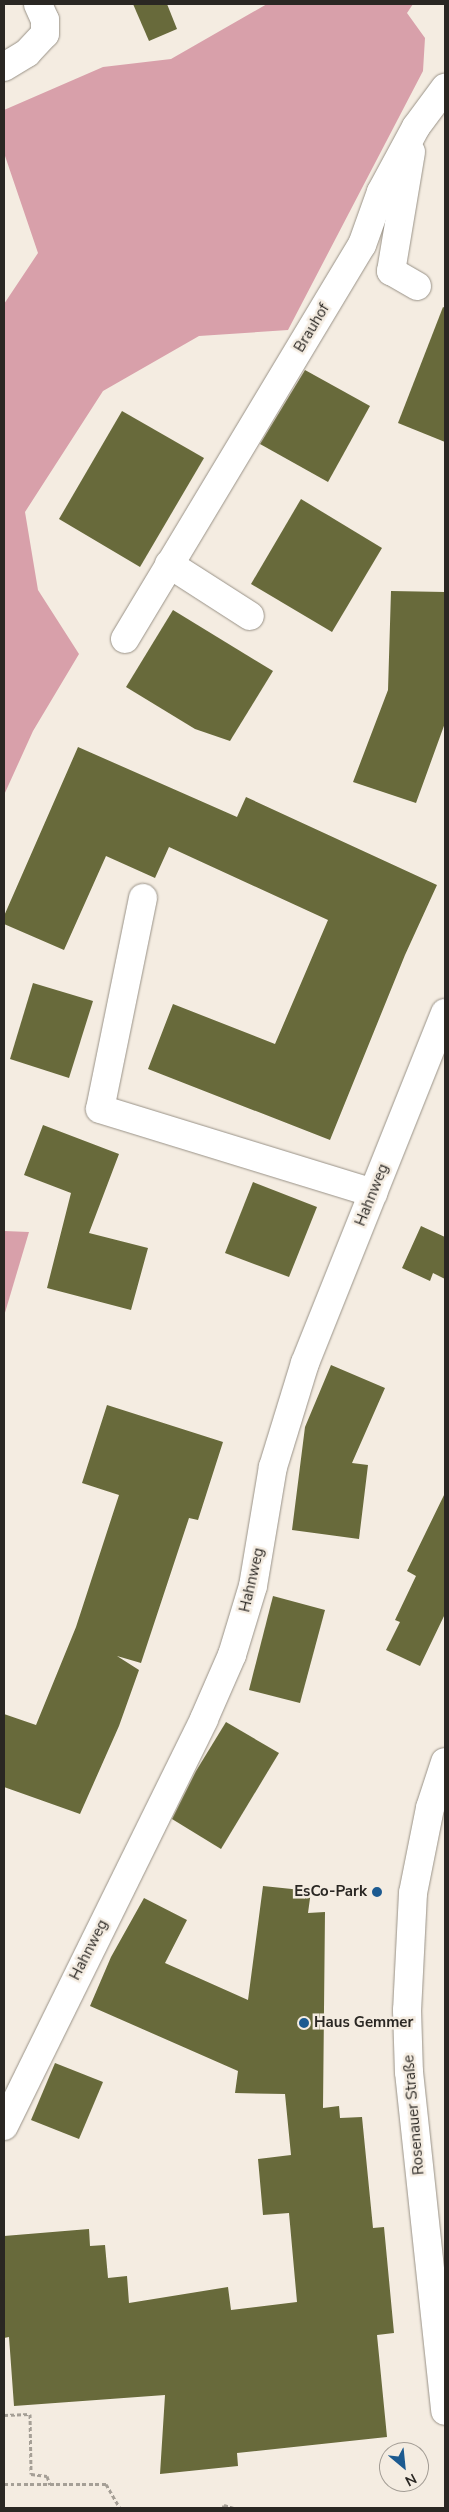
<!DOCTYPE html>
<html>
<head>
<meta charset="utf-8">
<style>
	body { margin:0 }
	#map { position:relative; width:449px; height:2512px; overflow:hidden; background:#f4ece1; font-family:"Nunito Sans",sans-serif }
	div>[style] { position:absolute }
	.forest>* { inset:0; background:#d8a0aa }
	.building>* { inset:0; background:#686a3b }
	.path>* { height:3px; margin-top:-1.5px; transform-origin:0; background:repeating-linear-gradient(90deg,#a59f96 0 4px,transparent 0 6.5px) }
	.roads { filter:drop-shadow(0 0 1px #999287) drop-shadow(0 0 1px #999287) }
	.minor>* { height:28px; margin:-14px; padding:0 14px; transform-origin:14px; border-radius:14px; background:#fff }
	.dots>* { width:14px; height:14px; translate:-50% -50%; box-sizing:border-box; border:2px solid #f4ece1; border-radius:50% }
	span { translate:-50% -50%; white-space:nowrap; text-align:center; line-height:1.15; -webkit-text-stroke:5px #f4ece1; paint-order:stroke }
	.street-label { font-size:15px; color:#2a2723 }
	.poi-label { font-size:15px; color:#2a2723; font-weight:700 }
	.right { translate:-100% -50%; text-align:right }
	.left { translate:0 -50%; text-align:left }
	.frame { position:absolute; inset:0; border:5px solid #2a2723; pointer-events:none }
	.north { position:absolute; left:379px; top:2442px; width:50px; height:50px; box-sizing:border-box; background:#f4ece1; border:1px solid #a39d95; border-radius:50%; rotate:152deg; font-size:14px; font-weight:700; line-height:20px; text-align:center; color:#2a2723 }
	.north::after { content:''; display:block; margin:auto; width:18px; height:22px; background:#1c5a90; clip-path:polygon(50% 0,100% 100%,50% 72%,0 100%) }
</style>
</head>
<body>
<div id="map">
	<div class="forest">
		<i style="clip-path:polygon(267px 4px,413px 4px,407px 13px,425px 38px,423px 71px,288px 330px,199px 336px,103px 391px,25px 512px,38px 590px,79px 654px,33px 731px,4px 795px,4px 304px,38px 253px,4px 153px,4px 110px,103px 67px,171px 59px)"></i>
		<i style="clip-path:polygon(4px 1231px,29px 1232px,4px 1316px)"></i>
	</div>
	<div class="building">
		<i style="clip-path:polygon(133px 4px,167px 4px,177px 29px,149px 41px)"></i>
		<i style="clip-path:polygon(443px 307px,445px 308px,445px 442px,398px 423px)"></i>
		<i style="clip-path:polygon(305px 370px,370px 406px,328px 482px,260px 444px)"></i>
		<i style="clip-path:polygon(122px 411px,204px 458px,140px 567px,59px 519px)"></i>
		<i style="clip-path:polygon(301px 499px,382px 548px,332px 632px,251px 584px)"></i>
		<i style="clip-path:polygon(391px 591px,445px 592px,445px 723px,416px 803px,353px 782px,388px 690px)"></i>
		<i style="clip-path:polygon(173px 610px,273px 671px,230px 741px,195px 729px,126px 687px)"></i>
		<i style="clip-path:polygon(78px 747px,237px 817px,246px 797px,437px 885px,405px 955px,330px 1140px,148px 1069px,173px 1004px,275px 1044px,328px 920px,169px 847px,155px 878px,106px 856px,64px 950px,4px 924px,4px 916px)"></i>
		<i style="clip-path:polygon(33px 983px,93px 1001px,69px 1078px,10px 1059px)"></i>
		<i style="clip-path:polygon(43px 1125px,119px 1154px,89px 1233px,148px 1248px,131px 1310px,47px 1288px,71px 1193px,24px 1175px)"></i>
		<i style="clip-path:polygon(253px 1182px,317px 1207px,289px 1277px,225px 1253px)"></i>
		<i style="clip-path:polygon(421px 1226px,445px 1237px,445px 1279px,433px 1273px,430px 1281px,402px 1268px)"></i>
		<i style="clip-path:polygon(331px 1365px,385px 1388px,352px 1463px,368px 1465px,359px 1539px,292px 1530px,305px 1427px)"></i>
		<i style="clip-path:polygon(107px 1405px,223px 1442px,198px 1520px,189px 1518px,141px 1663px,117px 1656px,139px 1670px,119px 1726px,80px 1814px,4px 1787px,4px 1714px,36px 1725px,76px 1627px,119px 1495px,82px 1483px)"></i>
		<i style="clip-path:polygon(445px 1493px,445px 1614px,420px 1666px,386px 1650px,400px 1622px,395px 1620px,416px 1576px,407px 1571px)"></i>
		<i style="clip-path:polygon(273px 1596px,325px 1610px,300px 1703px,249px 1690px)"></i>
		<i style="clip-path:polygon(226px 1722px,279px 1753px,221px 1849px,172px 1819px,196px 1771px)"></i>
		<i style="clip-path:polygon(263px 1886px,311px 1891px,308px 1913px,325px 1912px,323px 2108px,339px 2106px,340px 2118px,362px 2117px,373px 2228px,384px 2227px,394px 2333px,377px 2335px,387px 2437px,237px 2453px,238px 2466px,160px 2474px,165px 2395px,14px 2406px,9px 2337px,4px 2338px,4px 2236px,89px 2229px,90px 2246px,105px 2245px,108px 2278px,127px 2276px,129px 2303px,228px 2287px,231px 2310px,297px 2302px,289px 2213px,263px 2215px,258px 2159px,291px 2155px,285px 2094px,235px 2093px,238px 2071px,90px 2006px,111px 1957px,144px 1898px,187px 1920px,165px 1963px,248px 2000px)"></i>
		<i style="clip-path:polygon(55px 2063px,103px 2082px,79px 2139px,31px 2120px)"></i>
	</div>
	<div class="path">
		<i style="left:4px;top:2415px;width:26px;rotate:-2deg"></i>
		<i style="left:30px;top:2414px;width:60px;rotate:89deg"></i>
		<i style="left:31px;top:2474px;width:16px;rotate:7deg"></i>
		<i style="left:47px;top:2476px;width:9px;rotate:72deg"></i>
		<i style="left:4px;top:2484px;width:102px"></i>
		<i style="left:106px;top:2484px;width:28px;rotate:60deg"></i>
		<i style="left:223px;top:2508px;width:3px;rotate:-72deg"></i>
		<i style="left:224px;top:2505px;width:10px;rotate:17deg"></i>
	</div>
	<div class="roads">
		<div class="minor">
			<i style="left:4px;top:67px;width:27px;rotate:-31deg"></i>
			<i style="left:27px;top:53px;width:26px;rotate:-47deg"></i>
			<i style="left:45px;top:34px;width:14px;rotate:-90deg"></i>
			<i style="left:45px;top:20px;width:17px;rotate:-114deg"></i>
			<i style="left:411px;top:152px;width:121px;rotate:99.5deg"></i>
			<i style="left:391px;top:271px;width:30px;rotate:30deg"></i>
			<i style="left:169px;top:564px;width:96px;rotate:32.7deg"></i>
			<i style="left:125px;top:639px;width:460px;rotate:-59deg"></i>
			<i style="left:362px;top:245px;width:56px;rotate:-70.3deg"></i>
			<i style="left:381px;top:192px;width:74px;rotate:-61.7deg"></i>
			<i style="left:416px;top:127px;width:49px;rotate:-53.4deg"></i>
			<i style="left:143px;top:898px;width:215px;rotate:101.5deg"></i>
			<i style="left:100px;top:1109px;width:286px;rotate:17.1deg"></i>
			<i style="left:445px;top:1762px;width:48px;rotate:108.1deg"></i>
			<i style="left:430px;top:1808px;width:87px;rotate:101.3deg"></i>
			<i style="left:413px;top:1893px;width:117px;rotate:92.9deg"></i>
			<i style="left:407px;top:2010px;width:62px;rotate:88.2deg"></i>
			<i style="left:409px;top:2072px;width:341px;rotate:83.9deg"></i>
			<i style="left:4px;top:2126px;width:453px;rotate:-63.8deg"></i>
			<i style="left:204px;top:1719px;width:70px;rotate:-66.4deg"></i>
			<i style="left:232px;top:1655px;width:72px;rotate:-73.1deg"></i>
			<i style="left:253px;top:1586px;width:121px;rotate:-80.5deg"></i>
			<i style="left:273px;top:1467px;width:109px;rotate:-72.9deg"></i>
			<i style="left:305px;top:1363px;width:377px;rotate:-68.2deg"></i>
		</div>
	</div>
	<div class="dots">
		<i style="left:377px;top:1892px;background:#1c5a90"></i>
		<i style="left:304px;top:2023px;background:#1c5a90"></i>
	</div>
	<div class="street-label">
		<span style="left:312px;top:328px;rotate:-59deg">Brauhof</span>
		<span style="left:372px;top:1195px;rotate:-68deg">Hahnweg</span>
		<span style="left:252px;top:1580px;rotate:-77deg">Hahnweg</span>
		<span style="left:89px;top:1950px;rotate:-63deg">Hahnweg</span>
		<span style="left:414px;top:2115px;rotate:-95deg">Rosenauer Straße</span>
	</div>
	<div class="poi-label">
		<span class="right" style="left:367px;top:1892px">EsCo-Park</span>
		<span class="left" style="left:314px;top:2023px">Haus Gemmer</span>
	</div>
	<div class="frame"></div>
	<div class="north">N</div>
</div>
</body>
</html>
